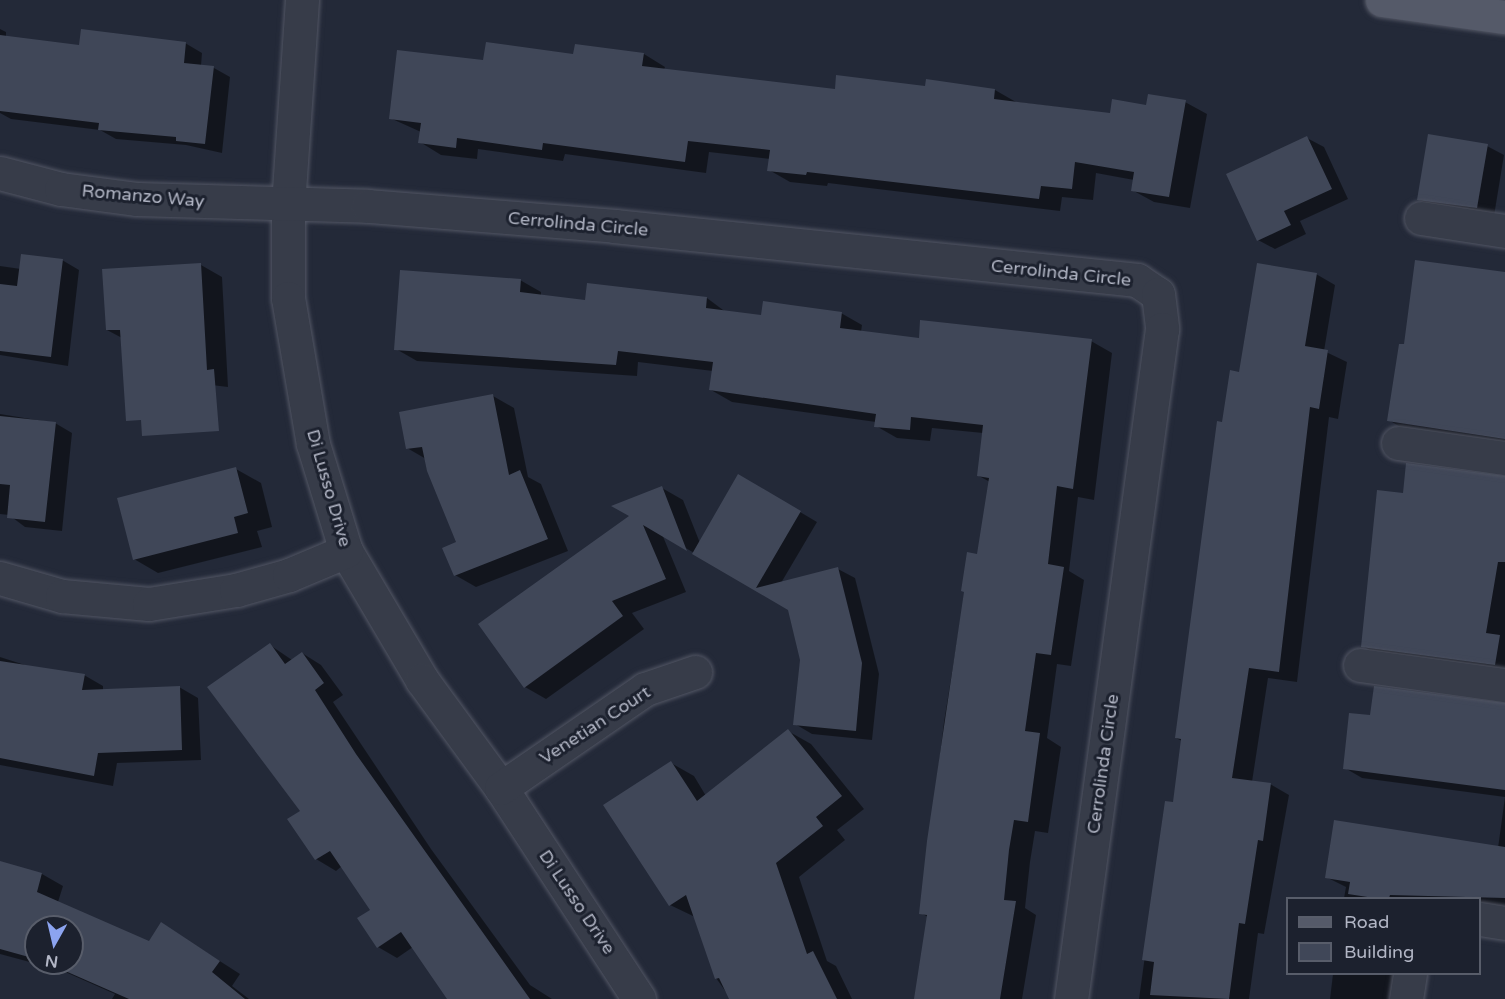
<!DOCTYPE html>
<html>
<head>
<meta charset="utf-8">
<style>
	body { margin:0 }
	#map { position:relative; width:1505px; height:999px; overflow:hidden; background:#232938; font-family:"Varela Round",sans-serif }
	div>[style] { position:absolute }
	.shadow>* { inset:0; background:#0007 }
	.building>* { inset:0; background:#404758 }
	.roads { filter:drop-shadow(0 0 2px #525664) drop-shadow(0 0 2px #525664) }
	.minor>* { height:33px; margin:-16.5px; padding:0 16.5px; transform-origin:16.5px; border-radius:16.5px; background:#373c49 }
	.major>* { height:33px; margin:-16.5px; padding:0 16.5px; transform-origin:16.5px; border-radius:16.5px; background:#555a69 }
	span { translate:-50% -50%; white-space:nowrap; text-align:center; line-height:1.15; -webkit-text-stroke:6px #1c212e; paint-order:stroke }
	.street-label { font-size:18px; color:#b2b6c5 }
	.legend { position:absolute; left:1286px; top:897px; width:195px; height:78px; box-sizing:border-box; background:#1c212e; border:2px solid #585d6a; margin:0; padding:8px 10px; list-style:none; font-size:18px; color:#b2b6c5 }
	.legend li { display:flex; align-items:center; gap:12px; height:30px }
	.legend b { width:30px; border:2px solid #585d6a }
	.north { position:absolute; left:24px; top:915px; width:60px; height:60px; box-sizing:border-box; background:#1c212e; border:2px solid #585d6a; border-radius:50%; rotate:188deg; font-size:16px; font-weight:700; line-height:24px; text-align:center; color:#b2b6c5 }
	.north::after { content:''; display:block; margin:auto; width:21px; height:27px; background:#8ca4f0; clip-path:polygon(50% 0,100% 100%,50% 72%,0 100%) }
</style>
</head>
<body>
<div id="map">
	<div class="shadow">
		<i style="clip-path:polygon(0 29px,6px 32px,6px 38px,81px 47px,185px 43px,202px 53px,201px 66px,214px 68px,230px 77px,222px 153px,186px 145px,116px 139px,100px 130px,11px 119px,0 113px)"></i>
		<i style="clip-path:polygon(644px 54px,665px 67px,664px 70px,836px 91px,995px 90px,1016px 102px,1111px 114px,1185px 102px,1207px 114px,1190px 208px,1154px 202px,1132px 190px,1134px 180px,1096px 173px,1093px 200px,1062px 197px,1060px 211px,828px 183px,827px 186px,790px 182px,769px 170px,770px 159px,709px 152px,706px 173px,565px 154px,563px 161px,478px 149px,477px 159px,441px 155px,420px 142px,421px 132px,390px 118px,484px 62px)"></i>
		<i style="clip-path:polygon(1307px 138px,1324px 147px,1348px 199px,1300px 221px,1306px 234px,1275px 249px,1258px 240px)"></i>
		<i style="clip-path:polygon(1487px 146px,1504px 155px,1494px 216px,1435px 209px,1418px 199px)"></i>
		<i style="clip-path:polygon(62px 260px,79px 270px,68px 366px,0 355px,0 266px,21px 269px)"></i>
		<i style="clip-path:polygon(201px 265px,222px 277px,228px 387px,145px 377px,122px 338px,107px 330px)"></i>
		<i style="clip-path:polygon(1505px 273px,1505px 445px,1405px 430px,1389px 420px,1406px 346px)"></i>
		<i style="clip-path:polygon(1316px 274px,1335px 285px,1324px 351px,1347px 362px,1338px 419px,1329px 417px,1297px 682px,1268px 678px,1252px 782px,1270px 784px,1289px 795px,1264px 934px,1258px 933px,1249px 999px,1139px 999px,1166px 803px,1174px 804px,1182px 741px,1176px 738px,1224px 424px,1240px 374px)"></i>
		<i style="clip-path:polygon(520px 280px,541px 292px,541px 297px,586px 302px,707px 298px,727px 313px,763px 317px,841px 313px,862px 325px,861px 332px,920px 340px,1091px 341px,1112px 353px,1094px 500px,1078px 497px,1069px 571px,1084px 580px,1071px 666px,1057px 664px,1047px 738px,1061px 747px,1048px 833px,1035px 831px,1030px 862px,1025px 908px,1036px 915px,1022px 999px,915px 999px,928px 917px,921px 913px,944px 722px,965px 592px,979px 556px,990px 482px,979px 476px,983px 433px,932px 428px,930px 441px,897px 438px,876px 426px,876px 422px,732px 402px,711px 390px,713px 371px,638px 362px,637px 376px,417px 361px,396px 349px)"></i>
		<i style="clip-path:polygon(493px 396px,514px 408px,528px 477px,541px 484px,568px 551px,476px 587px,455px 575px,458px 543px,426px 459px,407px 448px)"></i>
		<i style="clip-path:polygon(0 414px,55px 423px,72px 433px,62px 531px,25px 527px,9px 515px,0 514px)"></i>
		<i style="clip-path:polygon(236px 469px,261px 483px,272px 527px,257px 531px,262px 547px,158px 573px,134px 559px)"></i>
		<i style="clip-path:polygon(739px 476px,817px 522px,781px 583px,838px 569px,855px 578px,879px 674px,872px 740px,812px 734px,795px 724px,802px 660px,789px 609px,662px 534px,686px 592px,632px 613px,644px 629px,546px 699px,525px 687px,632px 516px,662px 488px,683px 500px,700px 543px)"></i>
		<i style="clip-path:polygon(1505px 477px,1505px 672px,1379px 655px,1362px 646px,1404px 495px)"></i>
		<i style="clip-path:polygon(270px 645px,292px 660px,302px 653px,321px 665px,343px 695px,333px 702px,431px 849px,530px 985px,552px 999px,449px 999px,413px 947px,397px 958px,378px 947px,372px 910px,342px 866px,336px 871px,316px 859px,289px 820px,302px 811px)"></i>
		<i style="clip-path:polygon(0 657px,28px 666px,84px 675px,103px 686px,103px 690px,179px 687px,198px 698px,201px 760px,117px 763px,113px 786px,0 765px)"></i>
		<i style="clip-path:polygon(1505px 704px,1505px 797px,1362px 778px,1345px 768px,1371px 717px)"></i>
		<i style="clip-path:polygon(788px 731px,811px 744px,864px 809px,837px 830px,845px 840px,799px 877px,827px 961px,836px 966px,852px 999px,731px 999px,716px 978px,695px 917px,670px 905px,671px 763px,694px 776px,706px 796px)"></i>
		<i style="clip-path:polygon(1505px 797px,1505px 910px,1480px 913px,1480px 898px,1344px 898px,1346px 887px,1326px 877px,1498px 848px)"></i>
		<i style="clip-path:polygon(evenodd,0 863px,42px 874px,63px 886px,58px 902px,149px 943px,162px 924px,240px 974px,232px 986px,249px 999px,112px 999px,115px 994px,63px 971px,0 954px,0 863px,36px 927px,72px 927px,72px 963px,36px 963px,36px 927px)"></i>
		<i style="clip-path:polygon(1333px 974px,1401px 974px,1405px 999px,1330px 999px)"></i>
	</div>
	<div class="building">
		<i style="clip-path:polygon(81px 29px,186px 42px,184px 63px,214px 66px,205px 144px,176px 141px,176px 137px,98px 130px,99px 123px,0 111px,0 35px,79px 45px)"></i>
		<i style="clip-path:polygon(486px 42px,573px 54px,575px 44px,644px 53px,642px 66px,835px 89px,836px 75px,925px 86px,926px 79px,995px 89px,994px 99px,1110px 113px,1112px 99px,1146px 105px,1148px 94px,1186px 100px,1169px 197px,1131px 191px,1134px 172px,1075px 162px,1072px 189px,1041px 186px,1039px 199px,807px 172px,806px 175px,767px 171px,770px 150px,688px 141px,685px 162px,543px 143px,542px 150px,457px 138px,456px 148px,418px 143px,421px 123px,389px 119px,397px 50px,483px 60px)"></i>
		<i style="clip-path:polygon(1428px 134px,1488px 144px,1477px 208px,1417px 200px)"></i>
		<i style="clip-path:polygon(1307px 136px,1332px 189px,1284px 211px,1291px 225px,1257px 241px,1226px 174px)"></i>
		<i style="clip-path:polygon(21px 254px,63px 259px,51px 357px,0 351px,0 284px,17px 286px)"></i>
		<i style="clip-path:polygon(1415px 260px,1505px 272px,1505px 439px,1387px 421px,1399px 344px,1404px 344px)"></i>
		<i style="clip-path:polygon(201px 263px,207px 370px,214px 369px,219px 431px,142px 436px,141px 420px,126px 421px,120px 330px,106px 330px,102px 269px)"></i>
		<i style="clip-path:polygon(1257px 263px,1317px 273px,1305px 346px,1328px 350px,1319px 409px,1310px 407px,1279px 672px,1249px 668px,1232px 778px,1271px 783px,1263px 841px,1258px 840px,1245px 924px,1239px 923px,1229px 999px,1150px 995px,1154px 962px,1142px 960px,1165px 801px,1173px 802px,1181px 739px,1175px 738px,1217px 421px,1222px 422px,1230px 370px,1239px 372px)"></i>
		<i style="clip-path:polygon(400px 270px,521px 279px,520px 292px,585px 300px,587px 283px,707px 297px,706px 308px,761px 315px,763px 301px,791px 305px,842px 312px,840px 328px,919px 338px,920px 320px,1092px 339px,1073px 489px,1057px 486px,1048px 564px,1064px 567px,1051px 655px,1036px 653px,1025px 731px,1040px 733px,1028px 822px,1014px 820px,1009px 850px,1004px 900px,1016px 901px,1000px 999px,914px 999px,927px 915px,919px 914px,927px 841px,964px 592px,961px 591px,967px 552px,977px 554px,989px 478px,977px 476px,983px 425px,911px 417px,910px 430px,874px 427px,876px 414px,709px 390px,713px 362px,618px 351px,616px 365px,394px 350px)"></i>
		<i style="clip-path:polygon(493px 394px,509px 475px,520px 470px,548px 539px,454px 576px,442px 548px,456px 542px,427px 471px,422px 447px,406px 449px,399px 412px)"></i>
		<i style="clip-path:polygon(0 416px,56px 422px,45px 522px,7px 518px,10px 485px,0 484px)"></i>
		<i style="clip-path:polygon(1406px 463px,1505px 476px,1505px 562px,1498px 562px,1486px 633px,1500px 635px,1495px 665px,1361px 647px,1377px 490px,1403px 493px)"></i>
		<i style="clip-path:polygon(236px 467px,248px 513px,234px 517px,238px 533px,133px 560px,117px 498px)"></i>
		<i style="clip-path:polygon(738px 474px,801px 511px,756px 588px,838px 567px,862px 663px,856px 731px,793px 725px,800px 660px,788px 610px,692px 554px)"></i>
		<i style="clip-path:polygon(662px 486px,687px 551px,643px 525px,666px 579px,612px 601px,623px 616px,524px 688px,478px 624px,629px 516px,611px 506px)"></i>
		<i style="clip-path:polygon(270px 643px,285px 664px,302px 652px,324px 683px,315px 690px,356px 754px,530px 999px,447px 999px,401px 932px,377px 948px,357px 918px,370px 910px,330px 851px,315px 860px,287px 819px,300px 811px,207px 687px)"></i>
		<i style="clip-path:polygon(0 661px,85px 674px,82px 690px,180px 686px,182px 750px,98px 753px,94px 776px,0 758px)"></i>
		<i style="clip-path:polygon(1374px 686px,1505px 703px,1505px 790px,1343px 769px,1349px 713px,1370px 715px)"></i>
		<i style="clip-path:polygon(788px 729px,842px 796px,816px 817px,823px 826px,776px 863px,807px 954px,813px 951px,837px 999px,729px 999px,719px 978px,715px 979px,686px 895px,669px 906px,603px 805px,671px 761px,697px 801px)"></i>
		<i style="clip-path:polygon(1334px 820px,1505px 847px,1505px 898px,1390px 895px,1389px 898px,1374px 898px,1348px 894px,1350px 882px,1325px 878px)"></i>
		<i style="clip-path:polygon(0 861px,42px 873px,37px 892px,149px 941px,161px 922px,220px 961px,212px 972px,245px 999px,129px 999px,47px 963px,72px 963px,72px 927px,36px 927px,36px 959px,0 949px)"></i>
	</div>
	<div class="roads">
		<div class="minor">
			<i style="left:302px;top:0;width:204px;rotate:93.9deg"></i>
			<i style="left:288px;top:204px;width:94px;rotate:90deg"></i>
			<i style="left:288px;top:298px;width:148px;rotate:80.3deg"></i>
			<i style="left:313px;top:444px;width:112px;rotate:72.9deg"></i>
			<i style="left:346px;top:551px;width:150px;rotate:59.5deg"></i>
			<i style="left:422px;top:680px;width:134px;rotate:53.8deg"></i>
			<i style="left:501px;top:788px;width:252px;rotate:56.8deg"></i>
			<i style="left:0;top:173px;width:63px;rotate:14.7deg"></i>
			<i style="left:61px;top:189px;width:77px;rotate:7.5deg"></i>
			<i style="left:137px;top:199px;width:231px;rotate:1.7deg"></i>
			<i style="left:368px;top:206px;width:247px;rotate:4.6deg"></i>
			<i style="left:614px;top:226px;width:526px;rotate:5.89deg"></i>
			<i style="left:1137px;top:280px;width:25px;rotate:34deg"></i>
			<i style="left:1158px;top:294px;width:35px;rotate:83deg"></i>
			<i style="left:1162px;top:329px;width:676px;rotate:97.73deg"></i>
			<i style="left:1421px;top:218px;width:85px;rotate:8.8deg"></i>
			<i style="left:1398px;top:443px;width:108px;rotate:8deg"></i>
			<i style="left:0;top:578px;width:65px;rotate:16.2deg"></i>
			<i style="left:62px;top:596px;width:87px;rotate:5.3deg"></i>
			<i style="left:149px;top:604px;width:88px;rotate:-9.1deg"></i>
			<i style="left:236px;top:590px;width:55px;rotate:-15.8deg"></i>
			<i style="left:289px;top:575px;width:62px;rotate:-22.8deg"></i>
			<i style="left:1360px;top:665px;width:146px;rotate:7.9deg"></i>
			<i style="left:501px;top:788px;width:175px;rotate:-34.5deg"></i>
			<i style="left:645px;top:689px;width:53px;rotate:-18.8deg"></i>
			<i style="left:1480px;top:919px;width:25px;rotate:9deg"></i>
			<i style="left:1406px;top:999px;width:25px;rotate:-81deg"></i>
		</div>
		<div class="major">
			<i style="left:1382px;top:0;width:124px;rotate:7.9deg"></i>
		</div>
	</div>
	<div class="street-label">
		<span style="left:143px;top:196px;rotate:5deg">Romanzo Way</span>
		<span style="left:578px;top:224px;rotate:5deg">Cerrolinda Circle</span>
		<span style="left:1061px;top:273px;rotate:6deg">Cerrolinda Circle</span>
		<span style="left:329px;top:488px;rotate:74deg">Di Lusso Drive</span>
		<span style="left:595px;top:725px;rotate:-33deg">Venetian Court</span>
		<span style="left:1103px;top:764px;rotate:-82deg">Cerrolinda Circle</span>
		<span style="left:577px;top:902px;rotate:56deg">Di Lusso Drive</span>
	</div>
	<ul class="legend">
	<li><b style="height:8px;background:#555a69"></b>Road</li>
	<li><b style="height:16px;background:#404758"></b>Building</li>
	</ul>
	<div class="north">N</div>
</div>
</body>
</html>
